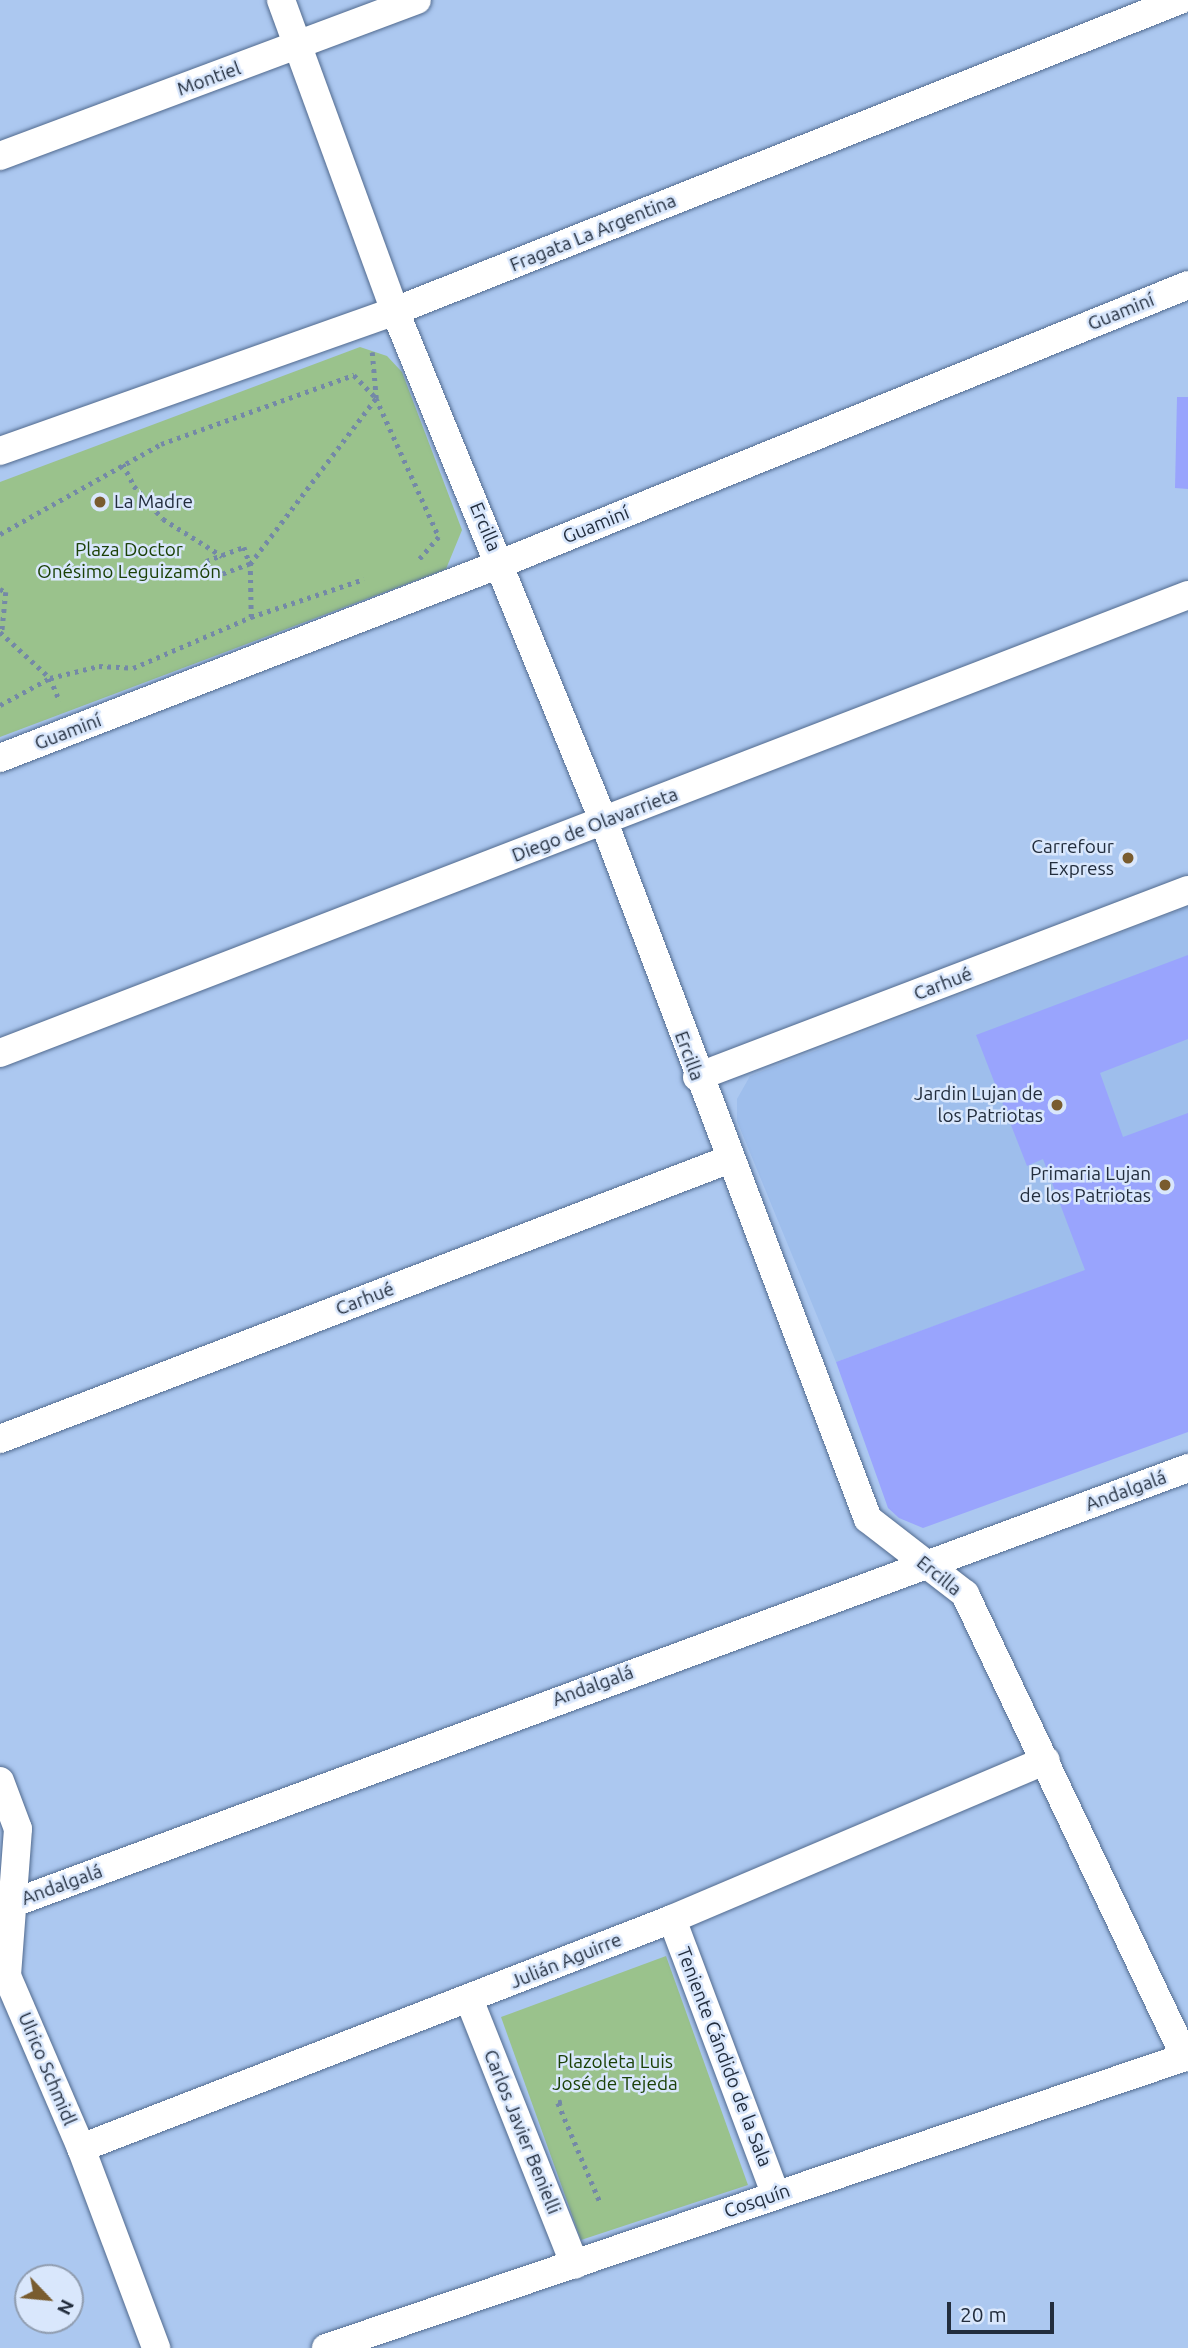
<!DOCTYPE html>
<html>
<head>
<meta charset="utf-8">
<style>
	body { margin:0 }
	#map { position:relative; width:1188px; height:2348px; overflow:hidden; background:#acc8f0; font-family:Ubuntu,sans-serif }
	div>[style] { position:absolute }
	.built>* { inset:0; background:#9ebeec }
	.green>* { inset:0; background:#9ac28c }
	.building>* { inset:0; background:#99a4fd }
	.path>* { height:4.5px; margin-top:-2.25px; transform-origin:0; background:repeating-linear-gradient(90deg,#7489a7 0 3.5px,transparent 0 8.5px) }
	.roads { filter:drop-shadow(0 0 2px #516a8e) drop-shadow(0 0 2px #516a8e) }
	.street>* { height:28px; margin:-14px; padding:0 14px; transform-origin:14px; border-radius:14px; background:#fff }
	.dots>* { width:19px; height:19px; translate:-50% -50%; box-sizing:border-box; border:4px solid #d9e7fc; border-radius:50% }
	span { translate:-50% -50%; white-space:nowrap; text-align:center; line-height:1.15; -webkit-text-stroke:5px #d9e7fc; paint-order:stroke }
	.street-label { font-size:19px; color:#222d3d }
	.poi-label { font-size:19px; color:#222d3d }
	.left { translate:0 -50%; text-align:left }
	.right { translate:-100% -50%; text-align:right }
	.park-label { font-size:19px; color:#1b4107 }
	.north { position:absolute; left:14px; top:2264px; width:70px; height:70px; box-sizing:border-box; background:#d9e7fc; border:2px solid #909db0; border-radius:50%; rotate:116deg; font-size:19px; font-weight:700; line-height:28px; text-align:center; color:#222d3d }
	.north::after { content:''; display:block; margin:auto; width:24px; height:32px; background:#795c2f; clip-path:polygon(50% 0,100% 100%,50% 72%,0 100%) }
	.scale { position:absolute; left:947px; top:2302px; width:107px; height:32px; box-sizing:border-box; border:4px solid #222d3d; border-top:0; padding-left:9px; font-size:21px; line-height:24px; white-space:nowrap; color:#222d3d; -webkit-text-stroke:5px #d9e7fc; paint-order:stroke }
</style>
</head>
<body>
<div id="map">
	<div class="built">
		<i style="clip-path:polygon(1188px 907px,1188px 1241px,1185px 1234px,836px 1362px,737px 1121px,737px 1099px,750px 1076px)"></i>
	</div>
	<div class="green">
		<i style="clip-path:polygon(360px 347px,387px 356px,402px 372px,462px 530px,446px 569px,0 737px,0 482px)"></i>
		<i style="clip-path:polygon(666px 1956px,748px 2185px,581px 2240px,501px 2017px)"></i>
	</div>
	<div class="building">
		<i style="clip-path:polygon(1177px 397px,1188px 397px,1188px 489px,1175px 488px)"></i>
		<i style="clip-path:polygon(1188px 955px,1188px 1039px,1100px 1073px,1123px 1137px,1188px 1113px,1188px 1432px,923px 1528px,899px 1518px,888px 1508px,836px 1362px,1085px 1270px,1043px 1159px,1027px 1166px,976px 1035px)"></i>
	</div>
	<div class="path">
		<i style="left:123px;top:464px;width:25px;rotate:63deg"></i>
		<i style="left:134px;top:486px;width:44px;rotate:48.7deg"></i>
		<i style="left:163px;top:519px;width:70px;rotate:32.1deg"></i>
		<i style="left:0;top:534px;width:184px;rotate:-29.2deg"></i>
		<i style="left:161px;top:444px;width:205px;rotate:-19.7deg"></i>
		<i style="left:354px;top:375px;width:32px;rotate:46deg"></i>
		<i style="left:376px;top:398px;width:153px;rotate:65.6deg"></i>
		<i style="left:439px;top:537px;width:30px;rotate:131deg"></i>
		<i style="left:244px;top:547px;width:18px;rotate:71deg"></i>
		<i style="left:250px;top:564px;width:40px;rotate:159.8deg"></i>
		<i style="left:212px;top:578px;width:18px;rotate:-109deg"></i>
		<i style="left:206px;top:561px;width:40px;rotate:-20.2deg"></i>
		<i style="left:0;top:589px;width:7px;rotate:27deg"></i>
		<i style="left:6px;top:592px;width:40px;rotate:95.7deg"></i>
		<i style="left:251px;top:617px;width:53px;rotate:-91.1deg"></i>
		<i style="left:250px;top:564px;width:208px;rotate:-52.8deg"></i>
		<i style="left:376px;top:398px;width:46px;rotate:-95deg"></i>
		<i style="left:0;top:632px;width:68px;rotate:42.6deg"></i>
		<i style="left:50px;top:678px;width:25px;rotate:67deg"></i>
		<i style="left:0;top:705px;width:57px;rotate:-28.4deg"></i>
		<i style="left:50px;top:678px;width:50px;rotate:-13.8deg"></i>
		<i style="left:99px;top:666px;width:34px;rotate:3deg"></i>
		<i style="left:133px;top:668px;width:129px;rotate:-23.4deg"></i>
		<i style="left:251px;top:617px;width:119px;rotate:-18.6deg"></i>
		<i style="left:562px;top:2102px;width:4px;rotate:166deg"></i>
		<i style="left:558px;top:2103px;width:108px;rotate:67deg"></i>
	</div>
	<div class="roads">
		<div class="street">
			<i style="left:281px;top:0;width:331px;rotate:69.9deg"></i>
			<i style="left:395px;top:311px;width:552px;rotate:67.76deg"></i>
			<i style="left:604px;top:822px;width:745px;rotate:69.26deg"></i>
			<i style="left:868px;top:1519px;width:123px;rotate:37.7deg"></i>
			<i style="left:965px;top:1594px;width:513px;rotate:64.58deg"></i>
			<i style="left:0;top:156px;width:445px;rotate:-20.5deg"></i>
			<i style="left:0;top:451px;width:419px;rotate:-19.5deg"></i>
			<i style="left:395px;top:311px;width:844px;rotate:-21.61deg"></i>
			<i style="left:0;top:758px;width:536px;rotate:-21.21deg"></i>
			<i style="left:500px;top:564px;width:742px;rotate:-22.07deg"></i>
			<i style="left:0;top:1053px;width:1273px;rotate:-21.08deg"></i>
			<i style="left:697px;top:1077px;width:525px;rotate:-20.85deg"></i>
			<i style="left:0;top:1439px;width:782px;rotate:-20.98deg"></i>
			<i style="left:0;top:1781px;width:51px;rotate:69.4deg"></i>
			<i style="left:18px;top:1829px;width:147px;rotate:94.3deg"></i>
			<i style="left:7px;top:1976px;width:187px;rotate:66.7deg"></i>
			<i style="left:81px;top:2148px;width:214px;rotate:69.4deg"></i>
			<i style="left:0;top:1908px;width:1267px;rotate:-20.32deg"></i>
			<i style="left:672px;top:1919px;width:295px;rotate:69.4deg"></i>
			<i style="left:469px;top:1999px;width:286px;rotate:68.3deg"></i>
			<i style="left:81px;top:2148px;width:634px;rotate:-21.18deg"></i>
			<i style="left:672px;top:1919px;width:406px;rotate:-23deg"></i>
			<i style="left:326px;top:2348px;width:910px;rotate:-18.71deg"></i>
		</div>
	</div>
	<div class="dots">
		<i style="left:100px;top:502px;background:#795c2f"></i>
		<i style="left:1128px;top:858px;background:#795c2f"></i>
		<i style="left:1057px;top:1105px;background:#795c2f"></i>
		<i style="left:1165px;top:1185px;background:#795c2f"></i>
	</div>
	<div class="street-label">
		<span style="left:209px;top:79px;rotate:-20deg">Montiel</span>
		<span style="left:593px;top:233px;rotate:-22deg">Fragata La Argentina</span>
		<span style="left:1121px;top:312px;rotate:-22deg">Guaminí</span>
		<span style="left:596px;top:525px;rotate:-22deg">Guaminí</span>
		<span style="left:485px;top:527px;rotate:67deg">Ercilla</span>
		<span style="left:68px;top:732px;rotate:-21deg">Guaminí</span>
		<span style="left:595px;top:825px;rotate:-21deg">Diego de Olavarrieta</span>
		<span style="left:943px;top:984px;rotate:-21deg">Carhué</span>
		<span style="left:689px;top:1056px;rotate:70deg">Ercilla</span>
		<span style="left:365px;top:1299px;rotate:-21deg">Carhué</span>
		<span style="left:1126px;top:1491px;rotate:-20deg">Andalgalá</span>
		<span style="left:939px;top:1576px;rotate:39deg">Ercilla</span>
		<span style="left:593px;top:1686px;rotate:-20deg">Andalgalá</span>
		<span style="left:62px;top:1885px;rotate:-20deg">Andalgalá</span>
		<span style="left:566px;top:1961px;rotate:-22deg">Julián Aguirre</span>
		<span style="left:724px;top:2057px;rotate:69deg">Teniente Cándido de la Sala</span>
		<span style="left:47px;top:2069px;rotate:67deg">Ulrico Schmidl</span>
		<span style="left:522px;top:2132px;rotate:68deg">Carlos Javier Benielli</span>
		<span style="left:757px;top:2201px;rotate:-19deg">Cosquín</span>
	</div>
	<div class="poi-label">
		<span class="left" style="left:114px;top:502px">La Madre</span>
		<span class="right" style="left:1114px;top:858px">Carrefour<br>Express</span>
		<span class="right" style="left:1043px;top:1105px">Jardin Lujan de<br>los Patriotas</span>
		<span class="right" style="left:1151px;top:1185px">Primaria Lujan<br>de los Patriotas</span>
	</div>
	<div class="park-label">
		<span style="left:129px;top:561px">Plaza Doctor<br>Onésimo Leguizamón</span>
		<span style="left:615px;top:2073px">Plazoleta Luis<br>José de Tejeda</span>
	</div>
	<div class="north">N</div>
	<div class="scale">20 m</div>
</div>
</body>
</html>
